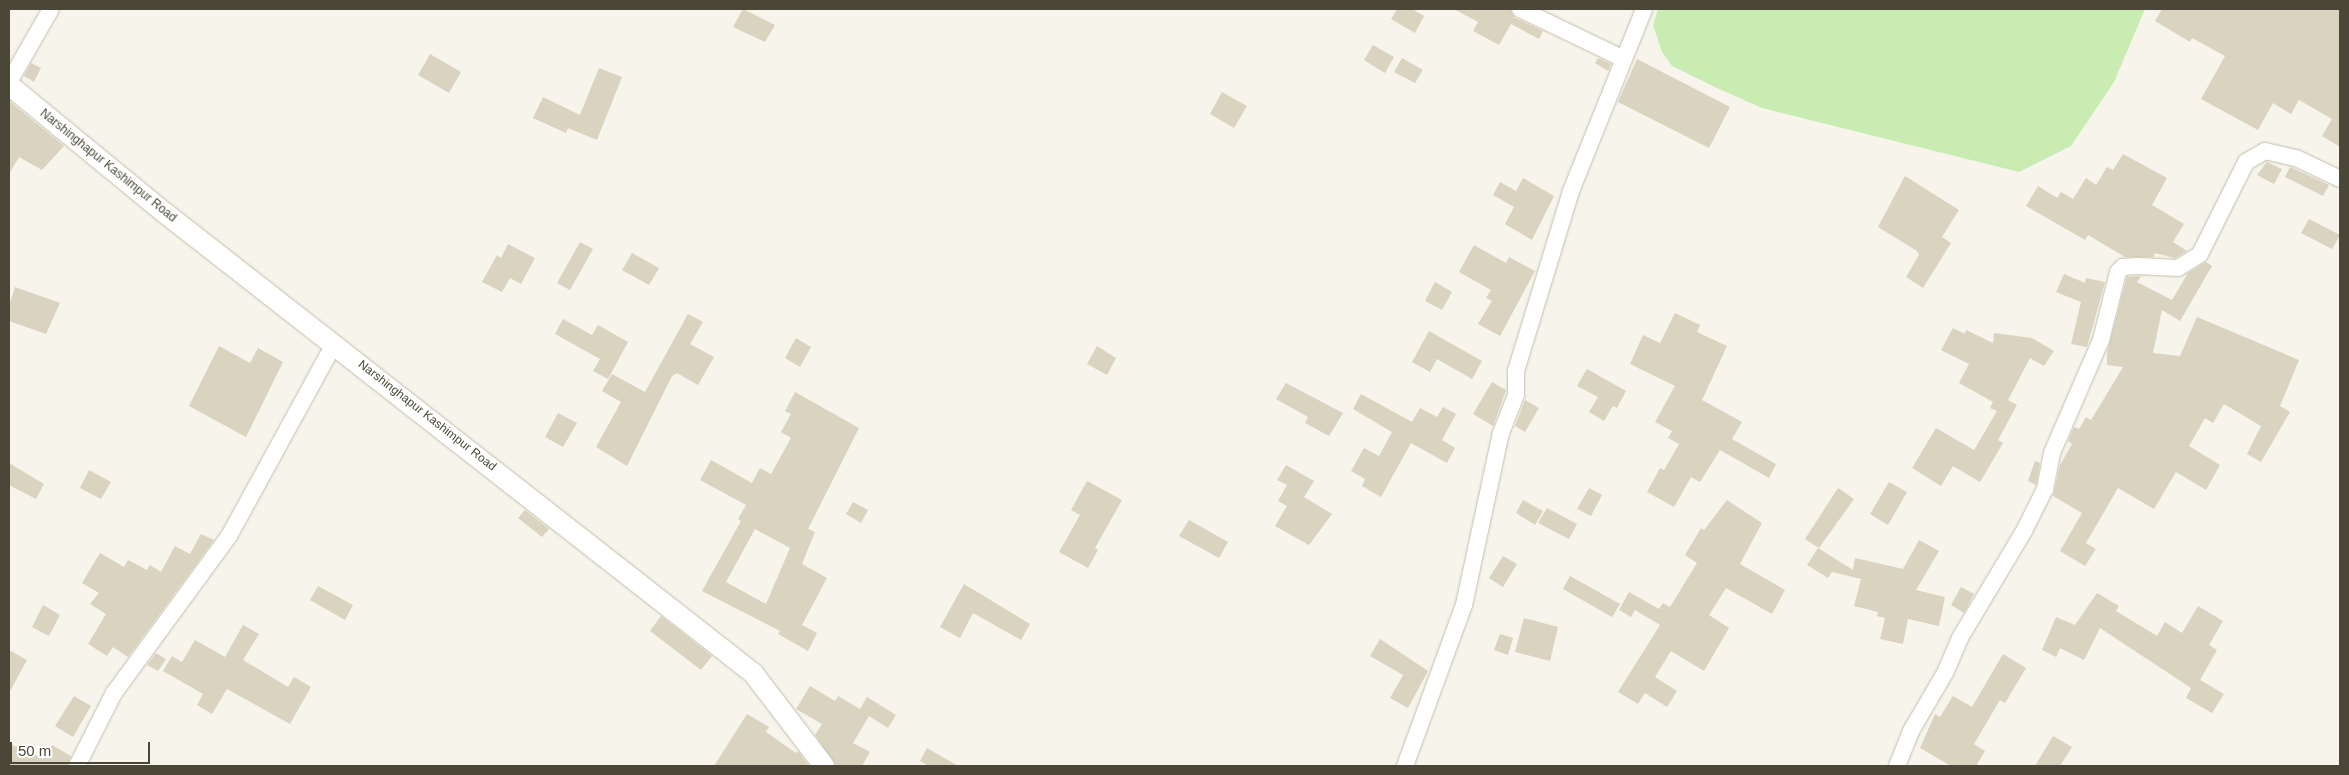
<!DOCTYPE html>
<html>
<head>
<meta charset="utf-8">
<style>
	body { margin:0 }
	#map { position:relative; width:2349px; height:775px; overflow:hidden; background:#f6f4eb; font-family:Helvetica,sans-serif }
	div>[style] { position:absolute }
	.green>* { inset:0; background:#c9ecb2 }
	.building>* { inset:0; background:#d9d3bf }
	.roads { filter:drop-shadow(0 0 1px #c3beac) drop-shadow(0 0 1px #c3beac) }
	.minor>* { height:16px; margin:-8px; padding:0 8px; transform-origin:8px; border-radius:8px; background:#fff }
	.tertiary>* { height:20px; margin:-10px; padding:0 10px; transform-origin:10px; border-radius:10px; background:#fff }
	span { translate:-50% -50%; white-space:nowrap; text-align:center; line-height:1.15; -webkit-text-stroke:4px #fff; paint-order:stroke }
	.street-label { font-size:12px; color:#4b4738 }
	.frame { position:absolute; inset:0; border:10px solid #4b4738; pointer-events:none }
	.scale { position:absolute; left:10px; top:742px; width:140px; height:22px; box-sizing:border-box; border:2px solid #4b4738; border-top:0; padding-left:6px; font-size:15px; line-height:18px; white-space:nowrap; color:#4b4738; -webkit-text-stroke:4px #fff; paint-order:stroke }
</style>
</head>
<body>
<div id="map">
	<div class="green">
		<i style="clip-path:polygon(1658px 9px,2145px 9px,2114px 82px,2071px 146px,2019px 172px,1762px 108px,1717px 88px,1672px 66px,1662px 52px,1653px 25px)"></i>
	</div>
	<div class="building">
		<i style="clip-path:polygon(743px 9px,775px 25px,765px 42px,733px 27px)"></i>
		<i style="clip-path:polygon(1397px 9px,1412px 9px,1424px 16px,1415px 33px,1391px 19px)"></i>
		<i style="clip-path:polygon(1454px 9px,1510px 9px,1515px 18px,1543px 31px,1539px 39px,1511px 24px,1499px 45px,1473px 31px,1478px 22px)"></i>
		<i style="clip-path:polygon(2162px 9px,2340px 9px,2340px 147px,2322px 136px,2332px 119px,2299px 100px,2291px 114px,2273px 103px,2258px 130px,2201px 99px,2225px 56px,2192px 38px,2190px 42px,2155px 21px)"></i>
		<i style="clip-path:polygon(1373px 45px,1394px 57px,1385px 73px,1364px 60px)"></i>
		<i style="clip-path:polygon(430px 54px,461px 72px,449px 93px,418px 75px)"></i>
		<i style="clip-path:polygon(1402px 58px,1423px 70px,1415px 83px,1394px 72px)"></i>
		<i style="clip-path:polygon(1598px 58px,1611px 64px,1608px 71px,1595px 63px)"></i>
		<i style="clip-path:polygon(1637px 59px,1730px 107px,1709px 148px,1618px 102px)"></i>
		<i style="clip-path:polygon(31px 63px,41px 68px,34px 82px,24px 76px)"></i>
		<i style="clip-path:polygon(599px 68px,622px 77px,597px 140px,568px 128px,566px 133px,533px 118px,543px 97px,580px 115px)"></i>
		<i style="clip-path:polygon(1222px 92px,1247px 106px,1234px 128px,1210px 114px)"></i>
		<i style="clip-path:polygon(9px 101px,64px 146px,42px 170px,19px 157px,9px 174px)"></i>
		<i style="clip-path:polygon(2123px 154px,2167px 178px,2152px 205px,2184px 224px,2173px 242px,2187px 251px,2175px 258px,2155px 253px,2153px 257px,2125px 257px,2088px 235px,2085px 240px,2026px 206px,2038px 186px,2057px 198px,2061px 192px,2073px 199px,2086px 178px,2096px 185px,2107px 167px,2113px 170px)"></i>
		<i style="clip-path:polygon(2267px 162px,2282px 169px,2274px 184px,2257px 175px)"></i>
		<i style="clip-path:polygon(2290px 167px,2329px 185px,2323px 196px,2285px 177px)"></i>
		<i style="clip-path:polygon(1905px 176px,1959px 210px,1942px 237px,1951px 243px,1923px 288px,1906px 277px,1919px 255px,1917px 251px,1878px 227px)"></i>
		<i style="clip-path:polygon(1523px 178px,1554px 196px,1532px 240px,1505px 224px,1514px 207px,1493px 195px,1500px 182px,1516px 191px)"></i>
		<i style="clip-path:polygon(2309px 219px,2340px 235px,2332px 249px,2301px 233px)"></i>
		<i style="clip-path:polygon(580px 242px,593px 249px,570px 290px,557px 283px)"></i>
		<i style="clip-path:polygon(508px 244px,535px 258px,521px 284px,510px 278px,502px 292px,482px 282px,497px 255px,501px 258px)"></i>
		<i style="clip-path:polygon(1474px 245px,1506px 263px,1509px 257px,1535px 271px,1500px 336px,1478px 324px,1492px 301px,1486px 298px,1491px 290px,1459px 272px)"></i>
		<i style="clip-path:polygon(632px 253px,659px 268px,649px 285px,622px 270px)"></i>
		<i style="clip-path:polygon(2206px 262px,2212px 266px,2180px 321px,2162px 310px,2153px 353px,2180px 356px,2197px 317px,2299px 360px,2280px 406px,2290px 412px,2261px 462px,2247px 454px,2261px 426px,2224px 404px,2213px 423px,2205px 418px,2189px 446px,2220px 465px,2206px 490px,2176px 472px,2154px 509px,2118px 488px,2086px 543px,2096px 549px,2085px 566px,2060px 551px,2082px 513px,2053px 496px,2060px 465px,2072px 444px,2068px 441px,2074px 427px,2079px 429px,2086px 417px,2091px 420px,2123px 367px,2107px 365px,2107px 352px,2127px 277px,2141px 276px,2137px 282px,2172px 300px,2188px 273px)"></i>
		<i style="clip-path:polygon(2064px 274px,2085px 283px,2086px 278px,2105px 282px,2087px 347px,2071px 344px,2081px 302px,2056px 292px)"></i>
		<i style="clip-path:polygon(1435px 282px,1452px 292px,1442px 310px,1425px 301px)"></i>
		<i style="clip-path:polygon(15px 287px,60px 303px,46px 334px,9px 321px,9px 306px)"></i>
		<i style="clip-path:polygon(1675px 313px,1700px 325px,1697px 332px,1727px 346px,1702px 400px,1742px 422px,1732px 439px,1776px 464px,1769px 478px,1720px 450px,1700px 482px,1691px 477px,1674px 507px,1647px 492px,1660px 468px,1664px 470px,1679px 444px,1668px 438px,1672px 431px,1655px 422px,1675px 386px,1630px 364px,1643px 335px,1660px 343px)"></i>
		<i style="clip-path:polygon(688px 314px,703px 322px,690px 344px,714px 357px,698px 385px,677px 373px,672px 376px,627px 466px,596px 447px,621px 402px,602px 391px,612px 374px,645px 392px)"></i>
		<i style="clip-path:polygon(563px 319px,592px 335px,598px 325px,628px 342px,608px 379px,593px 371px,600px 359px,555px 334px)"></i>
		<i style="clip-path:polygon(1953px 328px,1965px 334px,1966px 330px,1993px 343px,1994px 333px,2032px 338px,2054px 351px,2044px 366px,2030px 358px,2008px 400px,2017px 405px,1998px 440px,2003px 443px,1980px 482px,1953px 466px,1941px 486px,1912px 468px,1936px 428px,1974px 450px,1997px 411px,1990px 408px,1993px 402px,1959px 383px,1969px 364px,1941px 350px)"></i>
		<i style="clip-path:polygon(1429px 331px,1482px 361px,1472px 379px,1437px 359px,1430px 372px,1412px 362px)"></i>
		<i style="clip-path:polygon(796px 338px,811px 347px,800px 367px,785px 358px)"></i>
		<i style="clip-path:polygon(219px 346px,250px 363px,258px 348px,283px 362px,246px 437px,189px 406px)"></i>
		<i style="clip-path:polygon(1097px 346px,1116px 358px,1107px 375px,1087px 364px)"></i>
		<i style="clip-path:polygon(1587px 369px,1626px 391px,1617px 408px,1613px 406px,1604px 421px,1589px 412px,1598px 397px,1577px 386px)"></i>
		<i style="clip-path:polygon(1492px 382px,1506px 390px,1493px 426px,1473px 414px)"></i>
		<i style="clip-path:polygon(1286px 383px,1343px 413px,1329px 436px,1305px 423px,1308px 417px,1276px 399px)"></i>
		<i style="clip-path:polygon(evenodd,795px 392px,859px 428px,808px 529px,815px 532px,802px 564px,827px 578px,802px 625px,817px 633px,808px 651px,778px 634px,780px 631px,702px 591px,741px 521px,738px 519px,746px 505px,700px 480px,711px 460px,752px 483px,760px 468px,771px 474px,791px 438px,781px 432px,791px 414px,785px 411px,795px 392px,755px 529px,790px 548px,766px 604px,726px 582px,755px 529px)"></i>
		<i style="clip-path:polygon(1361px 394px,1412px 422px,1420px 408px,1437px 417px,1443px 407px,1456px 414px,1442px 440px,1455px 448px,1447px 463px,1411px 443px,1381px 497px,1362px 486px,1365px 479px,1351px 471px,1364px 448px,1379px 456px,1392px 432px,1353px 409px)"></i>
		<i style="clip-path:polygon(1525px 400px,1539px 408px,1525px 432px,1515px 426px)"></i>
		<i style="clip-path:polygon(558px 413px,577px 423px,563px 447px,545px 437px)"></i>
		<i style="clip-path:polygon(2035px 461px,2040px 463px,2036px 485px,2028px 481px)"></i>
		<i style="clip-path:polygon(9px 463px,44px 484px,36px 499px,9px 485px)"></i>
		<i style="clip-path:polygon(1286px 465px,1314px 481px,1304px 497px,1332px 514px,1309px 545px,1275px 526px,1287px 506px,1278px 501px,1287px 485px,1277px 480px)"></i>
		<i style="clip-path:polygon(89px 470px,111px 482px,101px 499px,80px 488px)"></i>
		<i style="clip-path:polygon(1087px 481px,1122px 500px,1095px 548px,1098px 550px,1088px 568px,1059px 552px,1080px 515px,1071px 510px)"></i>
		<i style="clip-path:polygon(1889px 482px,1907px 492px,1888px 525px,1870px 514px)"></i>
		<i style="clip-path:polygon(1589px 488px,1602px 495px,1591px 516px,1577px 509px)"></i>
		<i style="clip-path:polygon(1838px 488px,1854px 499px,1819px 548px,1805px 539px)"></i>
		<i style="clip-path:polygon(1523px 500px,1543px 511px,1535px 525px,1516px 513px)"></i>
		<i style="clip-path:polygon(1727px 500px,1762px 523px,1740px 564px,1785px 590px,1772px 614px,1726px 588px,1709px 615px,1729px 628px,1704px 671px,1671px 651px,1655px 677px,1677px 691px,1667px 707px,1645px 693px,1638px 704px,1618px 692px,1660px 625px,1635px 610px,1631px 617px,1619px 610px,1629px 592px,1659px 609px,1663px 603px,1670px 607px,1697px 563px,1685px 555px,1701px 528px,1704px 530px)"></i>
		<i style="clip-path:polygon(853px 502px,868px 510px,861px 523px,846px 514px)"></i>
		<i style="clip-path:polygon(1547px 508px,1577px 524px,1569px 539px,1538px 523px)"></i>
		<i style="clip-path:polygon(525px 510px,549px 529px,542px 537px,518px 518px)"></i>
		<i style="clip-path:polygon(1189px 520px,1228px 542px,1219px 558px,1179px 536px)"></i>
		<i style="clip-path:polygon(201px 534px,214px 540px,128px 657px,113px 647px,107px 656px,88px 644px,106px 614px,90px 604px,99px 593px,82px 583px,100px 553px,124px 567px,128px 560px,147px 570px,150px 565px,161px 572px,175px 546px,190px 554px)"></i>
		<i style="clip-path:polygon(1919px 540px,1939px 551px,1916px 590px,1945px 597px,1939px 626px,1908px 619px,1903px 644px,1880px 639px,1885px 618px,1877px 616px,1878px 612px,1854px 606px,1861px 579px,1832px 572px,1828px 578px,1807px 565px,1818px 548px,1853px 570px,1855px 558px,1903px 569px)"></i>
		<i style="clip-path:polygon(1503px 556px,1517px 564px,1503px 587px,1489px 578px)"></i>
		<i style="clip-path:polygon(1570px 576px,1620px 604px,1612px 617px,1563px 589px)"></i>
		<i style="clip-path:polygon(964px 584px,1030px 624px,1021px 640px,973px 613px,960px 638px,940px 627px)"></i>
		<i style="clip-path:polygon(318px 586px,353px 605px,345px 620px,310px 600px)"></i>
		<i style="clip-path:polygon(1961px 587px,1974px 594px,1964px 613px,1951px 605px)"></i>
		<i style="clip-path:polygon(2097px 593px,2119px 606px,2116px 611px,2157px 636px,2165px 622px,2182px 633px,2198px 606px,2223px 621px,2209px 645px,2217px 650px,2200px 680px,2224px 694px,2212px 713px,2186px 698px,2191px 688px,2100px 628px,2084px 660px,2060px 648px,2056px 657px,2042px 650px,2056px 617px,2075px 625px)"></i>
		<i style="clip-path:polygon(43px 605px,60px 615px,49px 636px,32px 627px)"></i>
		<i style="clip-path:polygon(661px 616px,712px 656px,701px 670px,650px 631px)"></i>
		<i style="clip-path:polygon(1524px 618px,1558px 627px,1550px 661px,1515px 652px)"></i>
		<i style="clip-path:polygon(243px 625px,259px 634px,243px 660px,288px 687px,294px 677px,311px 687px,290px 724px,227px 689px,212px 714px,197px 705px,203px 694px,163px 671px,172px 656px,182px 662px,195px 640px,225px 657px)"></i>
		<i style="clip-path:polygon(1500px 634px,1513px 638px,1508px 655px,1494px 650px)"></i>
		<i style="clip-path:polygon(1380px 639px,1428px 671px,1408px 708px,1390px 698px,1403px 675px,1370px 656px)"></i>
		<i style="clip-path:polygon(9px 650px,27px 660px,9px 693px)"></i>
		<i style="clip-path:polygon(156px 653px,166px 659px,158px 671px,147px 665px)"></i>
		<i style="clip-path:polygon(2003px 654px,2026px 668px,2005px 703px,2000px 700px,1974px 744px,1985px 751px,1976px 766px,1951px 766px,1920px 748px,1935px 714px,1940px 717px,1953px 696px,1972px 707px)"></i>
		<i style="clip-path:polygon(810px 686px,835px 701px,838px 696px,860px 709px,867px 697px,896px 715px,888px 728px,869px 716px,853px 743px,870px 752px,862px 766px,836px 766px,815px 735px,822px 724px,796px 709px)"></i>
		<i style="clip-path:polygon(74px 696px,91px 706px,73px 737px,55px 726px)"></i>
		<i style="clip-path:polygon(747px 714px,769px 727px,766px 732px,796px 753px,798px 751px,809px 766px,714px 766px)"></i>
		<i style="clip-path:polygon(2053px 736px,2072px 747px,2060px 766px,2035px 766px)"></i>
		<i style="clip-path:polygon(9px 743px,16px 747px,18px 744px,43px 759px,52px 745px,71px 756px,67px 766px,9px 766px)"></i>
		<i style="clip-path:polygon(927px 748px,958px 766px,929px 766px,920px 761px)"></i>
	</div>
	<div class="roads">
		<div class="minor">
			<i style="left:1520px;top:9px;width:113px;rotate:25.7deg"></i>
			<i style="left:9px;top:82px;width:84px;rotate:-60.1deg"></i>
			<i style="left:77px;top:766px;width:82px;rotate:-63.1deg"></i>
			<i style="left:114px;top:693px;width:195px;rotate:-53.8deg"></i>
			<i style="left:229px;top:536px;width:219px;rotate:-61.3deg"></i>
			<i style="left:1405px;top:766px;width:171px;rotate:-69.9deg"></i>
			<i style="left:1464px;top:605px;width:176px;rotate:-77.9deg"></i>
			<i style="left:1501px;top:433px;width:41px;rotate:-68.5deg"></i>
			<i style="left:1516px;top:395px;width:24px;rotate:-90deg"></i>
			<i style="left:1516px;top:371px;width:188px;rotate:-73deg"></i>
			<i style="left:1571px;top:191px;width:196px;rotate:-68.1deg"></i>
			<i style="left:1897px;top:766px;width:38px;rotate:-68deg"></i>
			<i style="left:1911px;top:731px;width:69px;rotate:-59.7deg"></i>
			<i style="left:1946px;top:671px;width:36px;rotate:-67deg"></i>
			<i style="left:1960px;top:638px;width:125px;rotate:-59.1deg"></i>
			<i style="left:2024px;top:531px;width:47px;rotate:-63.4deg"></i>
			<i style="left:2045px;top:489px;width:37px;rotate:-79deg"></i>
			<i style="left:2052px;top:453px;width:123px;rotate:-66.6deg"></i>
			<i style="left:2101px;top:340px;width:70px;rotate:-76deg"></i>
			<i style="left:2118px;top:272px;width:7px;rotate:-45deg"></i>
			<i style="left:2123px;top:267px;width:14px;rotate:-4deg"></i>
			<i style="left:2137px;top:266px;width:41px;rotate:2.8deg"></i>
			<i style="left:2178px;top:268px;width:26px;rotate:-32deg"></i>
			<i style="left:2200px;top:254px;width:103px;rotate:-63.4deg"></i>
			<i style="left:2246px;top:162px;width:22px;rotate:-30deg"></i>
			<i style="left:2265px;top:151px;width:32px;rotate:13deg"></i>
			<i style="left:2296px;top:158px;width:49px;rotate:25.5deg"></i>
		</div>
		<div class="tertiary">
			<i style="left:9px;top:85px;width:202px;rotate:39.4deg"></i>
			<i style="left:165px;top:213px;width:747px;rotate:38.04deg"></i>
			<i style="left:753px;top:673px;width:117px;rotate:52.6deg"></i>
		</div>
	</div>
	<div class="street-label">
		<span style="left:108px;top:166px;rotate:39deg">Narshinghapur Kashimpur Road</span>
		<span style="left:427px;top:416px;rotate:38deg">Narshinghapur Kashimpur Road</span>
	</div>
	<div class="frame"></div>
	<div class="scale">50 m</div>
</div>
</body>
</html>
